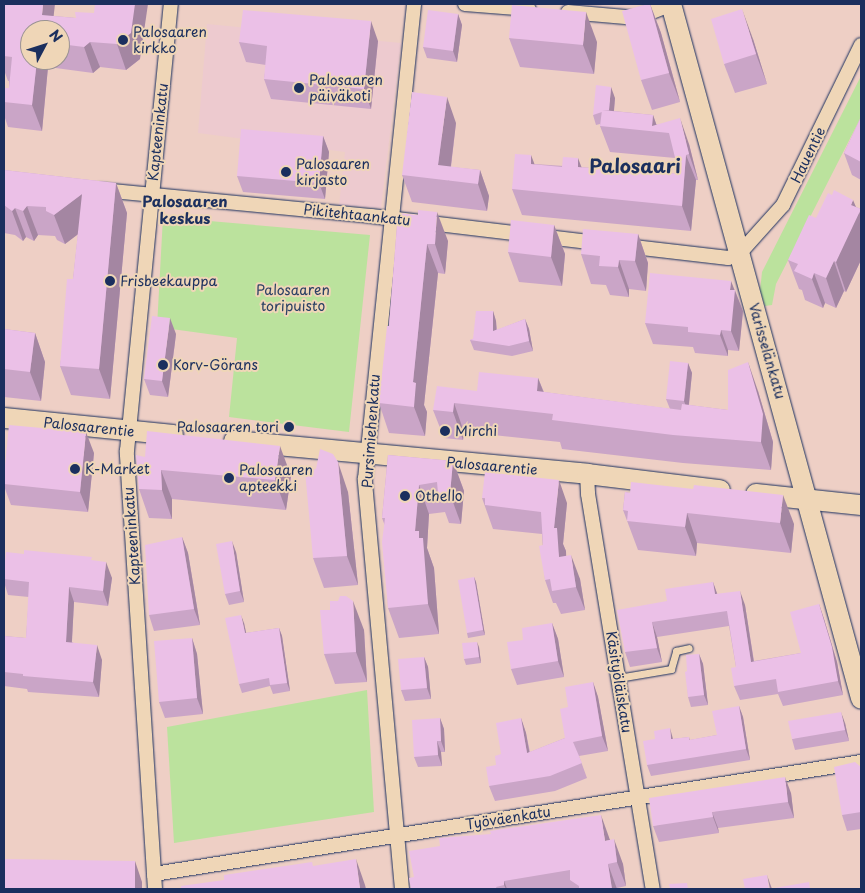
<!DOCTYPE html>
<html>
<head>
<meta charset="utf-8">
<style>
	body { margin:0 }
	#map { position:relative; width:865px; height:893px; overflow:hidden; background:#eecfc5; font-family:"Playpen Sans",sans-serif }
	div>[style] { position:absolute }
	.built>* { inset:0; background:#edcacf }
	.green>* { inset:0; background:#bbe29d }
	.roads { filter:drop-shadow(0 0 1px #1b2f5e) drop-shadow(0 0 1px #1b2f5e) }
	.lane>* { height:7px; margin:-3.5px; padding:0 3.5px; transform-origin:3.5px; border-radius:3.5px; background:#efd6b7 }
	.street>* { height:14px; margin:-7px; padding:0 7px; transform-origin:7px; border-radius:7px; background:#efd6b7 }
	.secondary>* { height:20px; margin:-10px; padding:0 10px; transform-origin:10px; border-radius:10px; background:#efd6b7 }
	.wall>* { inset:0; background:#caa5c7 }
	.shaded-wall>* { inset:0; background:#a486a2 }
	.building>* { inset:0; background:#ebc0e7 }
	.dots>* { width:14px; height:14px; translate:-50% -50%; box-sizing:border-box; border:2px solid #efd6b7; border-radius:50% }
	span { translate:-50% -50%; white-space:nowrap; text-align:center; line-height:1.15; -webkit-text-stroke:4px #efd6b7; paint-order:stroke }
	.poi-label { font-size:14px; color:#1b2f5e }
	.left { translate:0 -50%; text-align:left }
	.right { translate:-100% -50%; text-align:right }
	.street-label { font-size:14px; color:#1b2f5e }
	.park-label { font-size:14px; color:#2b4164 }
	.neighbourhood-label { font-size:15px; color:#1b2f5e; font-weight:700 }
	.district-label { font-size:19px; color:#1b2f5e; font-weight:700 }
	.frame { position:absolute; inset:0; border:5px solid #1b2f5e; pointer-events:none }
	.north { position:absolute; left:20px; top:20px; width:50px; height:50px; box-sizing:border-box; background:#efd6b7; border:1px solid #9a9393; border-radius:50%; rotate:50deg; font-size:14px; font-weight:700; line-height:20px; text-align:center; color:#1b2f5e }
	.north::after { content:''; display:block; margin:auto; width:18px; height:22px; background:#1b2f5e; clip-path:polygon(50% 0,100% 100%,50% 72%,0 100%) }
</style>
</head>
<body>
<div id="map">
	<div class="built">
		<i style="clip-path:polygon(207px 24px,401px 43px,381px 208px,339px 205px,345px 152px,198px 133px)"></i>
	</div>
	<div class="green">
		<i style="clip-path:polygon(861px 76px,861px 117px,776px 284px,772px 305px,765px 306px,760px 291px,762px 272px)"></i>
		<i style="clip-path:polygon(163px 217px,370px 235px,349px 432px,229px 417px,237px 338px,157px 327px)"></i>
		<i style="clip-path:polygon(367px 690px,374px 812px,174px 843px,167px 727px)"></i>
	</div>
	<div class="roads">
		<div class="lane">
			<i style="left:618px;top:678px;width:54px;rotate:-9.6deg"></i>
			<i style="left:671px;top:669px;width:19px;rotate:-74deg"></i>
			<i style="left:676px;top:651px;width:13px;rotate:-13deg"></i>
		</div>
		<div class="street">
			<i style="left:465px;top:4px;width:64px;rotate:4.5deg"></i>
			<i style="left:568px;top:12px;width:69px;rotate:5deg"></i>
			<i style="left:637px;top:18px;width:37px;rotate:-22deg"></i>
			<i style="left:101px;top:190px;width:271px;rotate:5.5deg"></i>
			<i style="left:371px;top:216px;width:230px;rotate:6.8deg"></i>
			<i style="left:625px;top:246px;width:104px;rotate:6.6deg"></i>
			<i style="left:728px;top:258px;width:12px;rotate:-20deg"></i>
			<i style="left:739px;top:254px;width:66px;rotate:-48.1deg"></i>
			<i style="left:783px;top:205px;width:178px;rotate:-64deg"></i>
			<i style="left:587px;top:474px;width:20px;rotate:87deg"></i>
			<i style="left:588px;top:494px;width:400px;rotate:80.7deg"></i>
			<i style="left:154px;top:874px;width:716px;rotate:-9deg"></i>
			<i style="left:155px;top:889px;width:439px;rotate:-93.7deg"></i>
			<i style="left:127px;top:451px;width:449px;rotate:-84.4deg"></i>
			<i style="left:402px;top:889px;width:412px;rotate:-95.2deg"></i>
			<i style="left:365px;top:479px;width:478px;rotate:-84.1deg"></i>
		</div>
		<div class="secondary">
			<i style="left:671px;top:4px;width:720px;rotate:74.69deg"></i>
			<i style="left:4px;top:418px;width:170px;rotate:5.7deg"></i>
			<i style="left:234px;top:441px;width:355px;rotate:5.3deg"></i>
			<i style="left:587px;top:474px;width:134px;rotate:6.9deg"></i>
			<i style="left:756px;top:494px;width:106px;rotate:6deg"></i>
		</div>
	</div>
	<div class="wall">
		<i style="clip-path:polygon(evenodd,4px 4px,54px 16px,76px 18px,140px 59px,126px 70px,100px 67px,93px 73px,48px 67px,42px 131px,8px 127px,4px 115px,4px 88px,9px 88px,9px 81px,8px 81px,4px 70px,4px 4px,30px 30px,60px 30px,60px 60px,30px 60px,30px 30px)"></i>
		<i style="clip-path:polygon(650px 4px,661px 33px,680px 102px,652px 110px,641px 80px)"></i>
		<i style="clip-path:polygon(458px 14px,462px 25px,457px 62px,427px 58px,423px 47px)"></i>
		<i style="clip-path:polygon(509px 38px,597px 42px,594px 74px,520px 67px)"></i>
		<i style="clip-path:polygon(753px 39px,767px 84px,735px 93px,724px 64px)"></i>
		<i style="clip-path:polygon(378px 41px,371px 109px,271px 99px,264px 79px,266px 65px,246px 62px,239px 42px)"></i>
		<i style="clip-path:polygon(615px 98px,614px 111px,653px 115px,656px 124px,689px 144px,698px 180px,696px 180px,691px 231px,522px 215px,512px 189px,535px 164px,679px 174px,675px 158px,610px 152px,600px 126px,600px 124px,596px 125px,593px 115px)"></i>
		<i style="clip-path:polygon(861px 117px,861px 180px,852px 175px,844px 153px)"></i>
		<i style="clip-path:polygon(456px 123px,451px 167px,480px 170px,489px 196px,487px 211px,412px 202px,402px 175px)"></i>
		<i style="clip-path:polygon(323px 136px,329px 152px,325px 199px,243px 192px,237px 176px)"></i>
		<i style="clip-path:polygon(4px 170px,116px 183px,127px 213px,110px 399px,71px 395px,60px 366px,73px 279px,78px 234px,65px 244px,57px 240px,55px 236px,38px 235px,34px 241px,26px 237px,23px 241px,15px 235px,4px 233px)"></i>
		<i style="clip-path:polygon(856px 207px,861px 209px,861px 260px,846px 292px,844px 291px,836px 308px,825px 303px,823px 308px,805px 300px,802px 290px,799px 289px,788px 260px,816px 218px)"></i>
		<i style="clip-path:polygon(398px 213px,448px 241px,445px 274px,438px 273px,424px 405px,427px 412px,425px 436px,389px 433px,379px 403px,389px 326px)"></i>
		<i style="clip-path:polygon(554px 225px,565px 254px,562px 286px,519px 282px,508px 252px)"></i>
		<i style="clip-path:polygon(638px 234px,648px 263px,646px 291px,629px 289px,629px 297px,610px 295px,606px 285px,591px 284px,581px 254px)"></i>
		<i style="clip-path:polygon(734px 290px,735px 290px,743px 311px,739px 351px,728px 350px,728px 356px,695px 353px,693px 347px,653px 344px,645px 323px)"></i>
		<i style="clip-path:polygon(493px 311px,496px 321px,497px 330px,525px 319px,529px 329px,533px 351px,512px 356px,474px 350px,470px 340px,473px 339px)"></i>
		<i style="clip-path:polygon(4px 329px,35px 333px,45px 362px,41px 401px,4px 397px)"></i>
		<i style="clip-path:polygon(176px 334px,168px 397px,150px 395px,144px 379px)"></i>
		<i style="clip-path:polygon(688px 363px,692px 373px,689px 405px,728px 410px,758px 391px,773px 442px,771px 470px,683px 463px,562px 449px,560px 442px,464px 432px,463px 440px,444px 438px,433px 410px,477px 391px,538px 378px,544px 392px,670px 409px,666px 399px)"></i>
		<i style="clip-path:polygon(94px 453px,88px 512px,11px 505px,4px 486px,4px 476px)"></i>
		<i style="clip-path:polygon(388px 455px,453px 461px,464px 491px,461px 524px,449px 523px,445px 512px,429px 514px,427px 548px,434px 568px,439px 634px,399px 638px,388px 608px,385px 526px,382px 518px)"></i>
		<i style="clip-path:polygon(145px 457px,291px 476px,286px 510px,172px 499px,172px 519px,149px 518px,139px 489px)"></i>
		<i style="clip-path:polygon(316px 469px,348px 492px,358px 585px,324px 588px,313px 558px)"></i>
		<i style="clip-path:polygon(625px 492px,794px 524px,791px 553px,697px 543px,696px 556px,638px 550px,623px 510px)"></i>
		<i style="clip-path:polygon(482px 498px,567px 503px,563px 544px,566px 551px,566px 556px,580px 579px,585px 610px,561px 614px,556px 603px,553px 603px,545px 580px,542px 534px,493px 529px)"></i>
		<i style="clip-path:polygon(182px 537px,188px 553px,200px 625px,154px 631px,149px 615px)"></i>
		<i style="clip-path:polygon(236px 552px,244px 602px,229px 605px,225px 594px)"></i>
		<i style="clip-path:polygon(93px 561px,112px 578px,108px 606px,74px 602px,72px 642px,102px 660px,99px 697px,28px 692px,27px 689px,4px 686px,4px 636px,26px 638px,29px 597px,8px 595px,4px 582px,4px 571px)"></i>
		<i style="clip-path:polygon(474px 577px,476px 582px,485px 635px,468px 638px,467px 633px)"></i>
		<i style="clip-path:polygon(713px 582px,717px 594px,745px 605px,754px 661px,801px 653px,819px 604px,824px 619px,837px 662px,843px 695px,783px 706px,778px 694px,740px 700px,734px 686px,736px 667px,729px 626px,657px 637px,662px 662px,630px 667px,625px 652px,667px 601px)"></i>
		<i style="clip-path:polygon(338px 601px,364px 630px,367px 682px,335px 684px,324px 654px,330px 610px)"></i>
		<i style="clip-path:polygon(244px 623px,246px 633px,279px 628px,282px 636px,290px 691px,273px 694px,270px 686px,242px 693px,239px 684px)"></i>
		<i style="clip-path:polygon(552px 623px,558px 639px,564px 677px,517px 685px,511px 669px,523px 640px)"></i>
		<i style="clip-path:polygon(192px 638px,197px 654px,203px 714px,165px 718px,159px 702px)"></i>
		<i style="clip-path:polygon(479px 647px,481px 663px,466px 665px,464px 659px)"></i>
		<i style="clip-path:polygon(699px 654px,703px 664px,708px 705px,691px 707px,688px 697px,687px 671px)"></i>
		<i style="clip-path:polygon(424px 657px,428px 667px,431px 699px,405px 701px,401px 690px)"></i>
		<i style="clip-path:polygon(593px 682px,598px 697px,608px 751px,579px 756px,587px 778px,555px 791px,495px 801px,489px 786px,501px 754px,521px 718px,526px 733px,530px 752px,565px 738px,568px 707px)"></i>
		<i style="clip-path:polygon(739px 706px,743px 717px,750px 760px,651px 776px,647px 765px,655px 739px,673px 739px,689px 737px,690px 740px,717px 735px)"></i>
		<i style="clip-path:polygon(440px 718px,444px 729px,445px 752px,441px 752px,442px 766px,418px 767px,414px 757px)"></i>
		<i style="clip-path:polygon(845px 723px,849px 741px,795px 750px,792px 739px)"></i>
		<i style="clip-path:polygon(861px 767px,861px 829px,847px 831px,842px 815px)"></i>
		<i style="clip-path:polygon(791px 793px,794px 818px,718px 828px,719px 833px,659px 842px,653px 826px)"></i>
		<i style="clip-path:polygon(610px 840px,623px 864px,626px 886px,617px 888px,617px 889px,411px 889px)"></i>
	</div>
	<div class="shaded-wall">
		<i style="clip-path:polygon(43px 4px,55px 4px,52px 30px,42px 15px)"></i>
		<i style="clip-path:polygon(135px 4px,148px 4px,140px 59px,126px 70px,117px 44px)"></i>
		<i style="clip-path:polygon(650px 4px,661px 33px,680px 102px,669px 73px)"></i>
		<i style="clip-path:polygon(742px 9px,753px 39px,767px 84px,756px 54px)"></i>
		<i style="clip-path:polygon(586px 12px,597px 42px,594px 74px,583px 45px)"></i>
		<i style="clip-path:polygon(458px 14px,462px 25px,457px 62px,453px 51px)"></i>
		<i style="clip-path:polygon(371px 21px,378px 41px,371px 109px,364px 89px)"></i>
		<i style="clip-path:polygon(90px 42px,100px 67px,93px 73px,84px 47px)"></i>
		<i style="clip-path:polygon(37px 60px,46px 60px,48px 67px,42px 131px,32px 105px)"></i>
		<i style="clip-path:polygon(611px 87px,615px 98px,613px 121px,609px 110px)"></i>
		<i style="clip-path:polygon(447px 97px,456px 123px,449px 181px,438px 165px)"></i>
		<i style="clip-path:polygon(653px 115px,659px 132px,652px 126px)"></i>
		<i style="clip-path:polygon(680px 118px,689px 144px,698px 180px,689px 154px)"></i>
		<i style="clip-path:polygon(323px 136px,329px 152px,325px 199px,319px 183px)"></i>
		<i style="clip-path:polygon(531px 155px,541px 181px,531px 164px)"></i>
		<i style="clip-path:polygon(686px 155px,696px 180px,691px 231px,682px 206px)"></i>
		<i style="clip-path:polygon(578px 158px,588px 184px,578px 167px)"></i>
		<i style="clip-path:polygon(642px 162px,651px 188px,641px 171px)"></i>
		<i style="clip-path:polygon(480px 170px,489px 196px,487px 211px,478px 184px)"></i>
		<i style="clip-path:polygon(116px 183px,127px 213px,110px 399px,99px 369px)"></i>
		<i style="clip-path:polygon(82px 194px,93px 223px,65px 244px,54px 215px)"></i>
		<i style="clip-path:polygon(853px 200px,859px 214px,861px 209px,861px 260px,846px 292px,836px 262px,851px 205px)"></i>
		<i style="clip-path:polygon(27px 206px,38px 235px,34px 241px,23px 211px)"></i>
		<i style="clip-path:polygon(15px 208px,26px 237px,23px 241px,12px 211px)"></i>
		<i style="clip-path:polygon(437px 212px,448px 241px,445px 274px,435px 244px)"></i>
		<i style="clip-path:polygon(554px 225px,565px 254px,562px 286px,551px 257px)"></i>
		<i style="clip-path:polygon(638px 234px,648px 263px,646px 291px,635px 261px)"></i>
		<i style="clip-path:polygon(427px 244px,438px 273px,424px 405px,427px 412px,425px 436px,414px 407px,413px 382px)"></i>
		<i style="clip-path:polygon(619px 260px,629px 289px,629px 297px,618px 267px)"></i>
		<i style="clip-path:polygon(834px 261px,844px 291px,836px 308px,826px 278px)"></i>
		<i style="clip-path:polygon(814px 273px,825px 303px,823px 308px,812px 279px)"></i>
		<i style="clip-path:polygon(731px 281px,743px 311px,739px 351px,731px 331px,730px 290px)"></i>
		<i style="clip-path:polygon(493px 311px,496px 321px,497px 341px,493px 331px)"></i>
		<i style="clip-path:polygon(170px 318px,176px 334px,168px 397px,162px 381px)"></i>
		<i style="clip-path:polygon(525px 319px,529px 329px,533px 351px,529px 341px)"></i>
		<i style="clip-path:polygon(721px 330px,728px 350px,728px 356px,720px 335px)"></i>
		<i style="clip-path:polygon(35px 333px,45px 362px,41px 401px,30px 372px)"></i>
		<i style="clip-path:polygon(748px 362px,758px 391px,773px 442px,771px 470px,761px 442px)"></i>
		<i style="clip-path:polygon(688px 363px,692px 373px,688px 412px,684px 401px)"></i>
		<i style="clip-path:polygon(538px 378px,549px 406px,537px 391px)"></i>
		<i style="clip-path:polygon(454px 403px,464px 432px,463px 440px,453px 412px)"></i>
		<i style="clip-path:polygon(86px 432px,94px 453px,88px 512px,80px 492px)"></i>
		<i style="clip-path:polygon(280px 446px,291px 476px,286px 510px,275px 480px)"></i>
		<i style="clip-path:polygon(453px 461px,464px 491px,461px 524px,450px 494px)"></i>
		<i style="clip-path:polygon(338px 462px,348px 492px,358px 585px,347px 556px)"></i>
		<i style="clip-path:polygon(161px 470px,172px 499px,172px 519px,162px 490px)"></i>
		<i style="clip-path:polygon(559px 480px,567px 503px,563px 544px,566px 551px,567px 581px,559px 557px,554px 528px)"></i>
		<i style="clip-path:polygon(419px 485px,429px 514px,427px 548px,434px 568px,439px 634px,428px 604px,415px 531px)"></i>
		<i style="clip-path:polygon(783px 495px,794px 524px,791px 553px,780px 523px)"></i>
		<i style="clip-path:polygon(687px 513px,697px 543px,696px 556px,685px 527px)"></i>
		<i style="clip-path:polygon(182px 537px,188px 553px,200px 625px,194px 609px)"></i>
		<i style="clip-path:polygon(232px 541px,236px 552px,244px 602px,240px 591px)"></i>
		<i style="clip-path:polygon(571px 555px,580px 579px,585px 610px,576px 587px)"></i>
		<i style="clip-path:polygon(106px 562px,112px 578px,108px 606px,103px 591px)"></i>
		<i style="clip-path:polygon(474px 577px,476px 582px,485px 635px,483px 630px)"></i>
		<i style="clip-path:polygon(713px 582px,718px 596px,715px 594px)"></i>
		<i style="clip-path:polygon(69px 587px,74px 602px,71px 657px,66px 642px)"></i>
		<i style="clip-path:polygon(740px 591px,745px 605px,756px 676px,751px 662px)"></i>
		<i style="clip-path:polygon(353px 601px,364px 630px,367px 682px,356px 652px)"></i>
		<i style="clip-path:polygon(819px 604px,824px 619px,837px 662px,843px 695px,838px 681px)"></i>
		<i style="clip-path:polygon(241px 615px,244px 623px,248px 641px,245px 633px)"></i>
		<i style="clip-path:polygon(652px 622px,657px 637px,662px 662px,657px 648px)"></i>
		<i style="clip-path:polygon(552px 623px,558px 639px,564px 677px,558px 661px)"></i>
		<i style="clip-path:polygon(279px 628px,282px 636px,290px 691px,287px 683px)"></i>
		<i style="clip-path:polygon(192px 638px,197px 654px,203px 714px,197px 698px)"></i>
		<i style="clip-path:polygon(477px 642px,479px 647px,481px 663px,479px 657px)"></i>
		<i style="clip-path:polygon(97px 645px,102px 660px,99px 697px,93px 682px)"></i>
		<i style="clip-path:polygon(699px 654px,703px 664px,708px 705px,704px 695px)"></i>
		<i style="clip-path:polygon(424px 657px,428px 667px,431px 699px,427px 688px)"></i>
		<i style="clip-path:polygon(593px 682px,598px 697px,608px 751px,602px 736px)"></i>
		<i style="clip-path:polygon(739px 706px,743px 717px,750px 760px,746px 749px)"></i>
		<i style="clip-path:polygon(841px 712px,845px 723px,849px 741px,845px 730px)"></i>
		<i style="clip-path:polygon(440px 718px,444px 729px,445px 752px,441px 741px)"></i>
		<i style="clip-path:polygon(521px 718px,526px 733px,532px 768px,527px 753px)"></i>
		<i style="clip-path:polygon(670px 728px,673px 739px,671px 739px)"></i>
		<i style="clip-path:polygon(437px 741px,441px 752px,442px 766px,438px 755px)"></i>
		<i style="clip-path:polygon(785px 777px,791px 793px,794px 818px,788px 802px)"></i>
		<i style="clip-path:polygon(712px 812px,718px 828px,719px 833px,713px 817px)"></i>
		<i style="clip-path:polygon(601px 815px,610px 840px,605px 841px)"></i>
		<i style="clip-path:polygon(614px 839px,623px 864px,626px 886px,617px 862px)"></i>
		<i style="clip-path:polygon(356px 859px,365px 885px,366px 889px,360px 889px)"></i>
		<i style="clip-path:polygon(135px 861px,142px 882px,142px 889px,135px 889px)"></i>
		<i style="clip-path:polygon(608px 864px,617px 889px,612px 889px)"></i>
		<i style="clip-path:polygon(767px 875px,772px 889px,770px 889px)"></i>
		<i style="clip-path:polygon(504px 881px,507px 889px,506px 889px,504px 885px)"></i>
	</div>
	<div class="building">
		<i style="clip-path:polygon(4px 4px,43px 4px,42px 15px,76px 18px,75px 12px,94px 13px,95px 4px,135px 4px,131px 33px,117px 44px,90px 42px,84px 47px,60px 44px,60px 30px,30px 30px,30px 60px,37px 60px,32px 105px,4px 102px,4px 88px,9px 88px,12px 57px,4px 56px)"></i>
		<i style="clip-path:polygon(648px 4px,650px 4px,669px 73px,641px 80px,622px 11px)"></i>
		<i style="clip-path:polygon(512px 5px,586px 12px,583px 45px,509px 38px)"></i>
		<i style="clip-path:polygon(742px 9px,756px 54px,724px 64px,711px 19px)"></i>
		<i style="clip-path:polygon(243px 10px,371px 21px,364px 89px,264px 79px,267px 46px,239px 42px)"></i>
		<i style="clip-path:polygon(428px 10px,458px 14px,453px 51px,423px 47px)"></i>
		<i style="clip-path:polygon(596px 85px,611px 87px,609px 110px,602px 110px,602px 112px,593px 115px)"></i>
		<i style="clip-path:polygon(412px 92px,447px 97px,438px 165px,480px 170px,478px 184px,402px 175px)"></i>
		<i style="clip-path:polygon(602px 110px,653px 115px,652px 126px,680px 118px,689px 154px,686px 155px,682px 206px,512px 189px,515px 154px,531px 155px,531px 164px,562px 167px,563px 157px,578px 158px,578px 167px,615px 170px,616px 161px,642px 162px,641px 171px,679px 174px,669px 133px,600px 126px)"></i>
		<i style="clip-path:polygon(861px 117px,861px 162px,844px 153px)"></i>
		<i style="clip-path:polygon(241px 129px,323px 136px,319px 183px,237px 176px)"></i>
		<i style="clip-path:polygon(4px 170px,116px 183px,99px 369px,60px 366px,67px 279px,73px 279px,82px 194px,54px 215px,46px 211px,46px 207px,27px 206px,23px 211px,15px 208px,12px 211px,4px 205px)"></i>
		<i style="clip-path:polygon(834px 190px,853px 200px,851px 205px,861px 209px,836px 262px,834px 261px,826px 278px,814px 273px,812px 279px,794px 271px,798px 264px,788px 260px,809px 215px,816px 218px,828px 193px,832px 195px)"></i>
		<i style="clip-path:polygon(418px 210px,437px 212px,435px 244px,427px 244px,413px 382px,416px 383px,414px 407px,379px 403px,387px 326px,389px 326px,398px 213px,418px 215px)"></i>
		<i style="clip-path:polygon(511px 220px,554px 225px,551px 257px,508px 252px)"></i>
		<i style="clip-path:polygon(583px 229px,638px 234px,635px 261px,619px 260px,618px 267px,599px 266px,600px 256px,581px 254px)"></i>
		<i style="clip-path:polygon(650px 273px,731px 281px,730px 290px,735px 290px,731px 331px,721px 330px,720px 335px,688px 332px,688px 327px,645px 323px)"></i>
		<i style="clip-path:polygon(476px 311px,493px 311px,493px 331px,525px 319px,529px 341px,509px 346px,470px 340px,473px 339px)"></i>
		<i style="clip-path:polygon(152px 316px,170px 318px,162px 381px,144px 379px)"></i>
		<i style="clip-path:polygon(4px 329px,35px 333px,30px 372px,4px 369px)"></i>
		<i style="clip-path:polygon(670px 361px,688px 363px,684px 401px,666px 399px)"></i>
		<i style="clip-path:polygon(748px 362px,763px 414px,761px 442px,673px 435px,552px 420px,553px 414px,454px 403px,453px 412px,433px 410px,437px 386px,477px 391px,479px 372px,538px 378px,537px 391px,681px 410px,682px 404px,728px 410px,728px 370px)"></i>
		<i style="clip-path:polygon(9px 425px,86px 432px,80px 492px,4px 484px,4px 476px)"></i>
		<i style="clip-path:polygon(147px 431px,280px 446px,275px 480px,161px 470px,162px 490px,139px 489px,136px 455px,145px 457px)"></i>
		<i style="clip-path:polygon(320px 449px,333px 454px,338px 462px,347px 556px,313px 558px,305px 471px,316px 469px)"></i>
		<i style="clip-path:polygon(388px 455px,453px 461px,450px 494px,438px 493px,437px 482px,419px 485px,415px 531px,419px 531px,419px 538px,423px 538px,428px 604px,388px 608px,382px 542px,385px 518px,382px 518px)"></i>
		<i style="clip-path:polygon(485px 472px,559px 480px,554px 528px,557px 528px,559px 557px,571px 555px,576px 587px,552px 591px,550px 579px,545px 580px,539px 546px,543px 545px,541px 512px,485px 505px,485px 498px,482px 498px)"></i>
		<i style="clip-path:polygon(631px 482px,693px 489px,694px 485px,783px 495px,780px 523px,687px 513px,685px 527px,627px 521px,628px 511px,623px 510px,625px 492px,630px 493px)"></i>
		<i style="clip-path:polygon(182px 537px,194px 609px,149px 615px,145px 545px)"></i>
		<i style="clip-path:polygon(232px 541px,240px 591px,225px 594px,216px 544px)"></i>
		<i style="clip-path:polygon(24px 550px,92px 557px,91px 560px,106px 562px,103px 591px,69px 587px,66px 642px,97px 645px,93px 682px,23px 676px,23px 674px,4px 672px,4px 636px,26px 638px,29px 582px,4px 579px,4px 571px,6px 552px,24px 554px)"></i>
		<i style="clip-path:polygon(474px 577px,483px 630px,467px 633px,458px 580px)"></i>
		<i style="clip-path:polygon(713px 582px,715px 594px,740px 591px,751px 662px,801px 653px,790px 612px,819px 604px,832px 647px,838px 681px,778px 692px,776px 679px,734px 686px,731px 668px,736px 667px,727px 611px,652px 622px,657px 648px,625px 652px,617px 610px,667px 601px,665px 589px)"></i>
		<i style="clip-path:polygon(340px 596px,346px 596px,353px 601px,356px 652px,324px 654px,320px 610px,330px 610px,330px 601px,338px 601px)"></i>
		<i style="clip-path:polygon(241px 615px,245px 633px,279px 628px,287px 683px,270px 685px,269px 678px,239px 684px,225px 618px)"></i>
		<i style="clip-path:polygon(552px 623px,558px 661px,511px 669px,507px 642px,523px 640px,522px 628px)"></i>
		<i style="clip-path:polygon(192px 638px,197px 698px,159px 702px,154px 641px)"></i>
		<i style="clip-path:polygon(477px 642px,479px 657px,464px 659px,462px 643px)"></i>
		<i style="clip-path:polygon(699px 654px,704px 695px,688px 697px,685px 672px,687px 671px,686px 655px)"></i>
		<i style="clip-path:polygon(424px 657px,427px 688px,401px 690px,398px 659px)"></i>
		<i style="clip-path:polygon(593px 682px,602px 736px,573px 742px,582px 763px,550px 776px,489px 786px,486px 767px,496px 765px,495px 756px,501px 754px,496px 723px,521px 718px,527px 753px,565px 738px,560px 709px,568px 707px,565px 687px)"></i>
		<i style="clip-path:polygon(739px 706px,746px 749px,647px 765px,643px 741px,655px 739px,654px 731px,670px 728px,671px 739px,689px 737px,689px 740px,717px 735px,712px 711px)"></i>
		<i style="clip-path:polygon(841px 712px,845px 730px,792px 739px,788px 721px)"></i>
		<i style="clip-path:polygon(440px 718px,441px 741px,437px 741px,438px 755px,414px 757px,412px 720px)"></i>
		<i style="clip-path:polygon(855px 762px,861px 767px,861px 812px,842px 815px,834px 767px)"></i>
		<i style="clip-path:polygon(785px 777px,788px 802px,712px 812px,713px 817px,653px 826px,649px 798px)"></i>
		<i style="clip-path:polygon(601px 815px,605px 841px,614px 839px,617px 862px,608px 864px,612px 889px,579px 889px,579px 886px,570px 880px,570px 870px,504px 881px,504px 885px,496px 887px,497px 889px,411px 889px,409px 878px,414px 877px,409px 851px,440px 846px,439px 838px,491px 834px,490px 831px)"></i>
		<i style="clip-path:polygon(4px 859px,135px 861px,135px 889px,4px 889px)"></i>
		<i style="clip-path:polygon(356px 859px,360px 889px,181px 889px,181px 886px,224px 880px,224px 875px,312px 862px,313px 866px)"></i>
		<i style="clip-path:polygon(767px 875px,769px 889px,809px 882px,810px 889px,745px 889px,743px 879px)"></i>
		<i style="clip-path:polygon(687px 883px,688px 889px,670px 889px,669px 884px)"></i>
	</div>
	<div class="dots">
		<i style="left:123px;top:40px;background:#1b2f5e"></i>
		<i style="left:299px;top:88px;background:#1b2f5e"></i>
		<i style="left:286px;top:172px;background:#1b2f5e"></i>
		<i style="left:110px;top:281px;background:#1b2f5e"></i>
		<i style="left:163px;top:365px;background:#1b2f5e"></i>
		<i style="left:289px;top:427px;background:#1b2f5e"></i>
		<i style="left:445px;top:431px;background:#1b2f5e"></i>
		<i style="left:75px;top:469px;background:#1b2f5e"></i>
		<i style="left:229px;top:478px;background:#1b2f5e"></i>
		<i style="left:405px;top:496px;background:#1b2f5e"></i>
	</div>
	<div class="poi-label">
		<span class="left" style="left:133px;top:40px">Palosaaren<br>kirkko</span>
		<span class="left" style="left:309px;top:88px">Palosaaren<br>päiväkoti</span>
		<span class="left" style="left:296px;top:172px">Palosaaren<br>kirjasto</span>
		<span class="left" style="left:120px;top:281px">Frisbeekauppa</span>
		<span class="left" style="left:173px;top:365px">Korv-Görans</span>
		<span class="right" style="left:279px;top:427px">Palosaaren tori</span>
		<span class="left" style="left:455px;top:431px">Mirchi</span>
		<span class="left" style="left:85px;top:469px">K-Market</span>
		<span class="left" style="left:239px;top:478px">Palosaaren<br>apteekki</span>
		<span class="left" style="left:415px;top:496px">Othello</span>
	</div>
	<div class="street-label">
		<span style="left:158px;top:132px;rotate:-84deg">Kapteeninkatu</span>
		<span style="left:808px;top:155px;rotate:-64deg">Hauentie</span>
		<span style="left:357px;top:215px;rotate:6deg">Pikitehtaankatu</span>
		<span style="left:767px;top:351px;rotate:74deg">Varisselänkatu</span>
		<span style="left:89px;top:427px;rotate:6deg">Palosaarentie</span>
		<span style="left:371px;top:431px;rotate:-86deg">Pursimiehenkatu</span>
		<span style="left:492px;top:466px;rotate:5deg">Palosaarentie</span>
		<span style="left:132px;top:536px;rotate:-94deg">Kapteeninkatu</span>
		<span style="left:619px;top:682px;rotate:81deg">Käsityöläiskatu</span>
		<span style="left:508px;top:818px;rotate:-9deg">Työväenkatu</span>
	</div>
	<div class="park-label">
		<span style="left:293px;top:298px">Palosaaren<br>toripuisto</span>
	</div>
	<div class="neighbourhood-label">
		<span style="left:185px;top:209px">Palosaaren<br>keskus</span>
	</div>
	<div class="district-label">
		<span style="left:635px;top:166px">Palosaari</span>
	</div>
	<div class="frame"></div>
	<div class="north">N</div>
</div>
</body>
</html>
